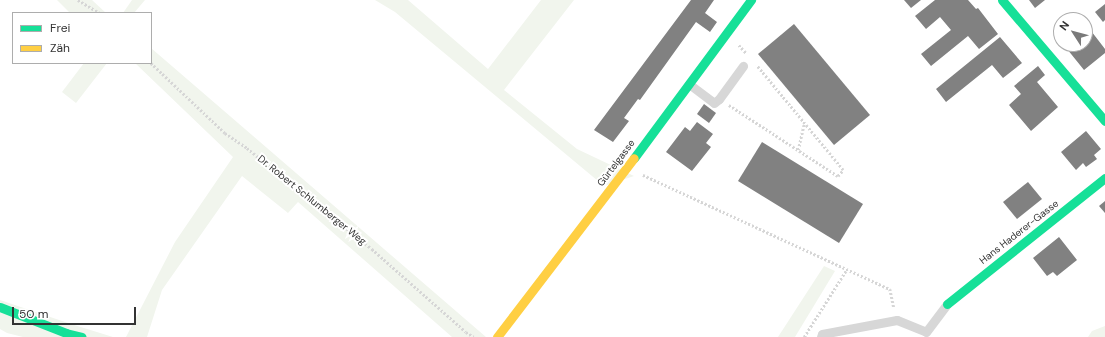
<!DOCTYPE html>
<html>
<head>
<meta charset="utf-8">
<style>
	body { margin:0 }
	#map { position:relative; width:1105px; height:337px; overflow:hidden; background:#fff; font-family:"DM Sans",sans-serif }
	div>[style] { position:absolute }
	.green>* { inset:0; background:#f1f5ed }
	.building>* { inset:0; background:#818181 }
	.path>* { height:2.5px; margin-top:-1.25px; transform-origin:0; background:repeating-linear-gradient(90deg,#d6d6d6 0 2px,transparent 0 4px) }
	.lane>* { height:9px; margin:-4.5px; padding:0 4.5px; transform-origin:4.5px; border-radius:4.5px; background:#d7d7d7 }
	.fast>* { height:9px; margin:-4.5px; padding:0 4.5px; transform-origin:4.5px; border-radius:4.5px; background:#16e098 }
	.slow>* { height:9px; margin:-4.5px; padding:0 4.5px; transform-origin:4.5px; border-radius:4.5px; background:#ffcf43 }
	span { translate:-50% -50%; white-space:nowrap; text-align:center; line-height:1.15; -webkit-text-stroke:4px #fff; paint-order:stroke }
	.street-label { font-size:10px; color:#333 }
	.legend { position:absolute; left:12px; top:12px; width:140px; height:52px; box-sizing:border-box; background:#fff; border:1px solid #adadad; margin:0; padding:5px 7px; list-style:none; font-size:12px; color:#333 }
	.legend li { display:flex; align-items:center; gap:8px; height:20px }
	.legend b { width:20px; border:1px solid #adadad }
	.north { position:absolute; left:1053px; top:12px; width:40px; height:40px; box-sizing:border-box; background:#fff; border:1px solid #adadad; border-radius:50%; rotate:306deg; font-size:11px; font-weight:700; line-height:16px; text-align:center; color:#333 }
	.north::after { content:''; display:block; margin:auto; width:14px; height:18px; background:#7a7a7a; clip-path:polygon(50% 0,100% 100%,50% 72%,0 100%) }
	.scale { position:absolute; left:12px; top:307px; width:124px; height:18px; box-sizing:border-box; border:2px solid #333; border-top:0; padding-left:5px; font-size:12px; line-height:14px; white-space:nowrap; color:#333; -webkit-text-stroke:3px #fff; paint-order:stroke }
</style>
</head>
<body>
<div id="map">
	<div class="green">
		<i style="clip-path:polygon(57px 0,92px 0,106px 13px,70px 13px)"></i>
		<i style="clip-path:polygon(132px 0,145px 0,134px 13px,123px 13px)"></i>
		<i style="clip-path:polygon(375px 0,408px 0,488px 69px,541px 0,574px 0,504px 90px,577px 149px,634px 176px,604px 186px,395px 12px)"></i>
		<i style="clip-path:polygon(151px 48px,486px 337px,452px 337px,298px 202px,288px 213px,242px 176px,162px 290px,147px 337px,126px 337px,175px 242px,233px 157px,135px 63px,151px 63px)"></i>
		<i style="clip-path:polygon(84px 63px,107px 63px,76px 103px,62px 92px)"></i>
		<i style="clip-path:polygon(824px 266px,835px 271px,795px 337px,778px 337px)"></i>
		<i style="clip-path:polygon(0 300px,71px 324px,113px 337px,23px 337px,7px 333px,0 329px)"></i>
		<i style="clip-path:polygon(1105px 326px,1105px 337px,1088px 337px,1092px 331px)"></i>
	</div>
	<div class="building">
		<i style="clip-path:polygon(691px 0,714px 0,705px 13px,717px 22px,710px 32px,696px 22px,640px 100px,638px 99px,624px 118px,629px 121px,613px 142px,594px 130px)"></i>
		<i style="clip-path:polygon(904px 0,921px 0,911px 8px)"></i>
		<i style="clip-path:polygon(935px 0,968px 0,976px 9px,978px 8px,998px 34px,979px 49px,968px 36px,931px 66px,921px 54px,951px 30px,940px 17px,926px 29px,915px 16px)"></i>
		<i style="clip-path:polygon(1029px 0,1045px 0,1035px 8px)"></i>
		<i style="clip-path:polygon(1105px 4px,1105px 20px,1103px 22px,1095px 12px)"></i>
		<i style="clip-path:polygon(1085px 23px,1105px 49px,1105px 53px,1084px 70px,1063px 44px,1085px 44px)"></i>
		<i style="clip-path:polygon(794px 24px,870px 115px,834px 145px,758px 54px)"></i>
		<i style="clip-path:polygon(1000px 37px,1022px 63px,1003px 78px,992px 65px,946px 102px,936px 89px)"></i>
		<i style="clip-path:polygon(1038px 66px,1045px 75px,1037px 82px,1058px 107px,1031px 131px,1009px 105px,1021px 94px,1014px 86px)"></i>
		<i style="clip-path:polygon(704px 104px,716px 113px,709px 123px,697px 114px)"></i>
		<i style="clip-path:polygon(697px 122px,713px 134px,706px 143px,711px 147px,692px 171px,666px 152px,685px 127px,690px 131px)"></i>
		<i style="clip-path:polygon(1086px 131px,1101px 149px,1094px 155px,1097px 159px,1086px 167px,1083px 163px,1076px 170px,1061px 152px)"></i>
		<i style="clip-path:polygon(762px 142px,863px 204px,839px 243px,738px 181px)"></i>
		<i style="clip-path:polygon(1028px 182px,1042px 199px,1017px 219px,1003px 202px)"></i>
		<i style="clip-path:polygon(1105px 201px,1105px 213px,1099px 206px)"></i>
		<i style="clip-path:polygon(1059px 237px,1077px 260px,1057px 276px,1053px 272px,1047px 276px,1033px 258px)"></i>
	</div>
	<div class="path">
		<i style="left:78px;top:0;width:26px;rotate:31deg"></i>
		<i style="left:739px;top:45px;width:12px;rotate:48deg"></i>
		<i style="left:151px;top:63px;width:102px;rotate:43.4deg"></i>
		<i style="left:225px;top:133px;width:27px;rotate:34deg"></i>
		<i style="left:247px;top:148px;width:161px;rotate:38.9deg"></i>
		<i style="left:372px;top:249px;width:125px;rotate:41.4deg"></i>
		<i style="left:466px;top:332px;width:9px;rotate:32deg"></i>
		<i style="left:729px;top:105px;width:130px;rotate:33.1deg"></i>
		<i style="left:838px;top:176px;width:8px;rotate:-50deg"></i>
		<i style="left:843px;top:170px;width:136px;rotate:-129.6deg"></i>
		<i style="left:798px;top:150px;width:28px;rotate:-77deg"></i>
		<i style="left:643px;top:175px;width:272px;rotate:24.8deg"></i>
		<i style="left:890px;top:289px;width:19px;rotate:78deg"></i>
		<i style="left:804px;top:337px;width:80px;rotate:-57.7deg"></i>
	</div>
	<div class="lane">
		<i style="left:689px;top:84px;width:31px;rotate:37deg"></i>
		<i style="left:714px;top:103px;width:6px;rotate:-39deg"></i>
		<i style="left:719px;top:99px;width:41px;rotate:-54deg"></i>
		<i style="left:821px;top:337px;width:3px;rotate:-72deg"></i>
		<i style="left:822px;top:334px;width:76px;rotate:-10.6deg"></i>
		<i style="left:897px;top:320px;width:31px;rotate:22deg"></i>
		<i style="left:926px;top:332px;width:35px;rotate:-53deg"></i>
	</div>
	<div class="fast">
		<i style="left:1002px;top:0;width:159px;rotate:49.6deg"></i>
		<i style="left:634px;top:158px;width:197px;rotate:-53.5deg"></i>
		<i style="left:947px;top:304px;width:202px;rotate:-38.6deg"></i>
		<i style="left:0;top:307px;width:71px;rotate:21.5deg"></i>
		<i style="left:66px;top:333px;width:16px;rotate:14deg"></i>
	</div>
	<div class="slow">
		<i style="left:497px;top:337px;width:225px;rotate:-52.6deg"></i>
	</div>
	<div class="street-label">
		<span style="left:616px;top:163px;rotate:-53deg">Gürtelgasse</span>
		<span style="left:312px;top:200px;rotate:39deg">Dr. Robert Schlumberger Weg</span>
		<span style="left:1019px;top:232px;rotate:-38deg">Hans Haderer-Gasse</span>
	</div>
	<ul class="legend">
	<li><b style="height:5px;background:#16e098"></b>Frei</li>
	<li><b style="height:5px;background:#ffcf43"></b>Zäh</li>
	</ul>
	<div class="north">N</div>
	<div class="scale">50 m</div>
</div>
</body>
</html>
